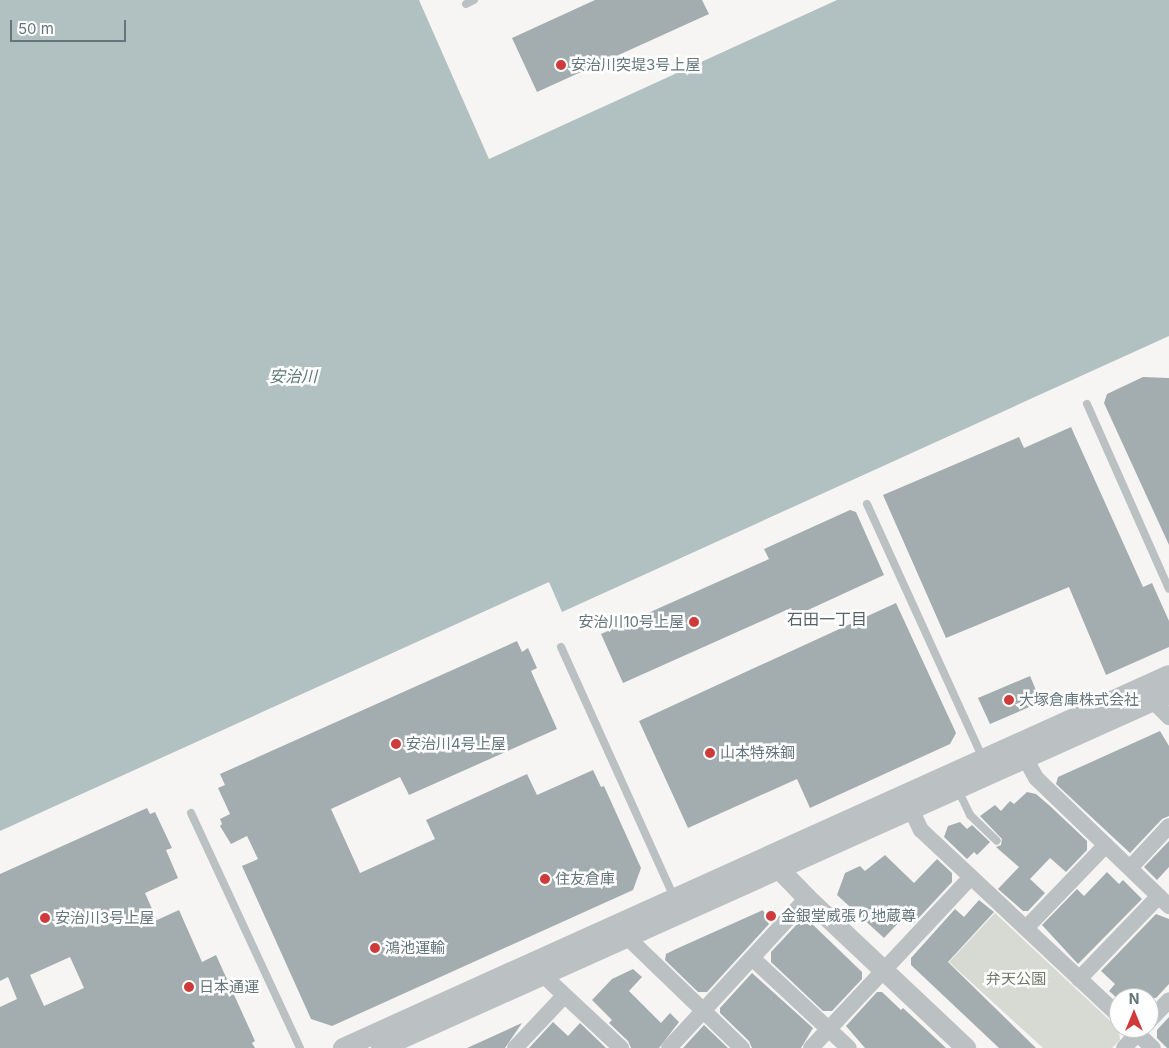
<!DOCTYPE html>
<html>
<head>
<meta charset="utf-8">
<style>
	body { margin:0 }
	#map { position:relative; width:1169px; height:1048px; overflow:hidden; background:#f6f5f3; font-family:Inter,"Noto Sans JP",sans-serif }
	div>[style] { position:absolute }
	.green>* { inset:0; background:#d7dad3 }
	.water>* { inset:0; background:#b1c1c1 }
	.building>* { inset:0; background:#a3adaf }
	.service>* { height:8px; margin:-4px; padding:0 4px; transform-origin:4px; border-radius:4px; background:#bbc0c2 }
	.minor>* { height:16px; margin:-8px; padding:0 8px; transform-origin:8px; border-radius:8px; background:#bbc0c2 }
	.tertiary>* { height:20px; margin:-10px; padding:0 10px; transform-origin:10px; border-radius:10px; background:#bbc0c2 }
	.dots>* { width:14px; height:14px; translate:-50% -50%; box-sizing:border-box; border:2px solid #fff; border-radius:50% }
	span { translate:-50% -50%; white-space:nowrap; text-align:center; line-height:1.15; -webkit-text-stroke:5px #fff; paint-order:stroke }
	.poi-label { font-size:15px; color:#64767b }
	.left { translate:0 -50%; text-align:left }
	.right { translate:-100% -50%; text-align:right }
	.park-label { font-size:15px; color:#6e7866 }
	.water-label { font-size:16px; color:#5f7676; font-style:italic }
	.neighbourhood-label { font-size:16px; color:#556367 }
	.north { position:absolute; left:1109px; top:988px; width:50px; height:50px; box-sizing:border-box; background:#fff; border:1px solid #c1c8ca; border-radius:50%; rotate:0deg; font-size:14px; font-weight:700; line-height:20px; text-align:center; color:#64767b }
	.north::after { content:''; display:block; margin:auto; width:18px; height:22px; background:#cf3b3a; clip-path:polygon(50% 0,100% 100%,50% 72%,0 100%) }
	.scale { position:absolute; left:10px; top:20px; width:116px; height:22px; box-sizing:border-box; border:2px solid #64767b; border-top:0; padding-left:6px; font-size:15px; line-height:18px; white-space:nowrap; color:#64767b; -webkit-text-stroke:4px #fff; paint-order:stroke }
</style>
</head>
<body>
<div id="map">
	<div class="green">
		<i style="clip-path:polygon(995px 913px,1119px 1029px,1120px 1040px,1112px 1048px,1043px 1048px,949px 962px)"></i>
	</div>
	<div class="water">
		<i style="clip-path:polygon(0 0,419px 0,489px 159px,837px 0,1169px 0,1169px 336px,562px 612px,549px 582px,0 831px)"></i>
	</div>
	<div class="building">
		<i style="clip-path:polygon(595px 0,702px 0,709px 14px,537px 92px,512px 38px)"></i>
		<i style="clip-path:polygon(1143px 377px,1169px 378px,1169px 545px,1104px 403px,1107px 394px)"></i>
		<i style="clip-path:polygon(1071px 427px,1143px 587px,1152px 583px,1169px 621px,1169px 647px,1106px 675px,1069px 587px,946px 638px,883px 495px,1019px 437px,1024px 448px)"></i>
		<i style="clip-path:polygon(850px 510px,856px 512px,884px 575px,795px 616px,791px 608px,623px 683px,601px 634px,769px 559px,764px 549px)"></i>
		<i style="clip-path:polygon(896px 603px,956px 733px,950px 744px,810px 808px,797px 779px,688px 828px,639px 721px)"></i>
		<i style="clip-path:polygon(517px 641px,522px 652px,528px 648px,537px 668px,531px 671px,557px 729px,409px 795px,400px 777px,331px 809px,360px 873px,435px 839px,426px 820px,527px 774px,537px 795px,593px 770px,601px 787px,604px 786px,641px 868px,633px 890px,332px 1026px,311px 1019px,242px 866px,258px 859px,247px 836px,231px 844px,220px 826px,222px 824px,220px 819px,230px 814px,218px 788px,225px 785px,220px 774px)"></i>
		<i style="clip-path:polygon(1030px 676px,1041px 702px,990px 724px,978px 698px)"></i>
		<i style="clip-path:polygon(1160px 731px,1169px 746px,1169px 816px,1162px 819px,1130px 853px,1056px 784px,1058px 777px)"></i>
		<i style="clip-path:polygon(1027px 792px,1036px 794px,1050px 806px,1087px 841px,1087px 850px,1066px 872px,1050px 858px,1030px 879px,1045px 893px,1028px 911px,1023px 911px,998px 889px,1019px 867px,996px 847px,1001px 845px,1002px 839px,980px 816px,995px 805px,1001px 811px,1010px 801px,1014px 804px)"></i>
		<i style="clip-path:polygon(evenodd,147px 808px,150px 814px,155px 812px,172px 848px,166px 850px,178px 878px,145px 893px,157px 920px,179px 910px,202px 962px,216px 955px,255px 1041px,252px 1043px,255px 1048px,0 1048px,0 1007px,17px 999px,8px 977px,0 981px,0 874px,147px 808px,70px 957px,84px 988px,44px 1006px,30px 975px,70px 957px)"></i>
		<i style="clip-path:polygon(960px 822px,967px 829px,972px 825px,990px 842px,977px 855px,974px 852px,967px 859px,944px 837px,948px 826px)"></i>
		<i style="clip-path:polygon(1169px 841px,1169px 867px,1157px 880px,1144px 867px)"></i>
		<i style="clip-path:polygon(885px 855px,914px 883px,937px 859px,952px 873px,952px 882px,913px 924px,905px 916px,884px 938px,837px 895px,845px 873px,860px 866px,865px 871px)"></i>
		<i style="clip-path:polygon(1107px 872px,1119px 884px,1123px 880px,1142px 899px,1078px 964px,1042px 925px,1077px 889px,1084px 896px)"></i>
		<i style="clip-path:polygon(979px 900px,994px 912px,948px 962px,1036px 1048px,999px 1048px,911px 965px,911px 958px,955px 909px,964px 917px)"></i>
		<i style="clip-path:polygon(763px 910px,769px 924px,707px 992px,698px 992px,665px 960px,666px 954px,676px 949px)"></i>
		<i style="clip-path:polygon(1156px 914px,1169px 919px,1169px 984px,1156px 998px,1117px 998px,1109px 991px,1115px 984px,1101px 971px)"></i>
		<i style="clip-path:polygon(801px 920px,808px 920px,862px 972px,862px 979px,832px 1011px,823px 1011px,771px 962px,771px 952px)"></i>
		<i style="clip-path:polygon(633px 969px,642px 977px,629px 991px,661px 1023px,670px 1013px,679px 1022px,659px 1048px,631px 1048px,628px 1041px,609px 1023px,612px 1020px,592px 1000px,612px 979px)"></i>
		<i style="clip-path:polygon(752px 973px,813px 1028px,801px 1048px,752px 1048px,749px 1041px,720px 1013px,720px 1008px)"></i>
		<i style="clip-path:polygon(877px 992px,882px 992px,901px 1010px,903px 1008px,946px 1048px,865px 1048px,846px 1026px)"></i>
		<i style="clip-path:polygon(1169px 1017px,1169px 1048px,1167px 1048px,1157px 1038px,1157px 1030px)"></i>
		<i style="clip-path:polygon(553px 1022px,568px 1036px,580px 1023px,606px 1048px,529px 1048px)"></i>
		<i style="clip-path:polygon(522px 1023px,505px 1048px,467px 1048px)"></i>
		<i style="clip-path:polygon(704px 1025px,728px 1048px,683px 1048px)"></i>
	</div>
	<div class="service">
		<i style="left:466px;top:4px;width:9px;rotate:-27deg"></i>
		<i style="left:1087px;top:404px;width:202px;rotate:66.1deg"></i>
		<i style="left:867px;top:504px;width:280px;rotate:65.5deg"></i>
		<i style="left:561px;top:647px;width:274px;rotate:65.7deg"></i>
		<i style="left:958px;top:790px;width:28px;rotate:64deg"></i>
		<i style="left:970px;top:815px;width:37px;rotate:44deg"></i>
		<i style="left:191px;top:813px;width:259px;rotate:65.1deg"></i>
	</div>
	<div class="minor">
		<i style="left:1153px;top:701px;width:23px;rotate:45deg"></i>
		<i style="left:1025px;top:758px;width:23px;rotate:61deg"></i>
		<i style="left:1036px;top:778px;width:185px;rotate:43.9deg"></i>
		<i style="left:911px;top:809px;width:23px;rotate:65deg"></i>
		<i style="left:921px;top:830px;width:272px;rotate:43.2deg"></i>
		<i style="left:1130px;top:868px;width:57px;rotate:-47.1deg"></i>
		<i style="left:1026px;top:928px;width:115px;rotate:-46.1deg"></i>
		<i style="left:627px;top:937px;width:160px;rotate:44deg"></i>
		<i style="left:752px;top:958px;width:132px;rotate:42.9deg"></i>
		<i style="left:543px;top:975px;width:107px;rotate:43.1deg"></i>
		<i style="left:1079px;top:979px;width:115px;rotate:-46.1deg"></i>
		<i style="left:1149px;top:1021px;width:29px;rotate:-46deg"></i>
		<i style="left:1132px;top:1028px;width:29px;rotate:44deg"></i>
		<i style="left:515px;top:1048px;width:71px;rotate:-46.7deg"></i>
		<i style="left:669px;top:1048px;width:204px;rotate:-47.4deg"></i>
		<i style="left:811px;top:1048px;width:234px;rotate:-46.9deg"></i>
		<i style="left:1124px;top:1048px;width:27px;rotate:-48deg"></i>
	</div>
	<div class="tertiary">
		<i style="left:775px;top:858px;width:12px;rotate:70deg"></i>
		<i style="left:779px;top:869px;width:40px;rotate:46deg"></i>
		<i style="left:807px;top:898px;width:219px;rotate:43.3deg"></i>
		<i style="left:343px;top:1048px;width:906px;rotate:-24.3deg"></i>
		<i style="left:381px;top:1048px;width:864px;rotate:-24.19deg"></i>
	</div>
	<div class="dots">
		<i style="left:561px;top:65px;background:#cf3b3a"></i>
		<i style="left:694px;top:622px;background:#cf3b3a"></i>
		<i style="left:1009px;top:700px;background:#cf3b3a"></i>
		<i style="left:396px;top:744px;background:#cf3b3a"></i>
		<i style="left:710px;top:753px;background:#cf3b3a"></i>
		<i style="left:545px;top:879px;background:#cf3b3a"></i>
		<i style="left:771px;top:916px;background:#cf3b3a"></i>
		<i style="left:45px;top:918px;background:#cf3b3a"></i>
		<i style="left:375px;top:948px;background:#cf3b3a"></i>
		<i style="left:189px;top:987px;background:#cf3b3a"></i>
	</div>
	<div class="poi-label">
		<span class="left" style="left:571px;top:65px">安治川突堤3号上屋</span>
		<span class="right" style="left:684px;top:622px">安治川10号上屋</span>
		<span class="left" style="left:1019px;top:700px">大塚倉庫株式会社</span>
		<span class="left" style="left:406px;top:744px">安治川4号上屋</span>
		<span class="left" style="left:720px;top:753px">山本特殊鋼</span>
		<span class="left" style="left:555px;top:879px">住友倉庫</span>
		<span class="left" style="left:781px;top:916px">金銀堂威張り地蔵尊</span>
		<span class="left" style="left:55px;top:918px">安治川3号上屋</span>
		<span class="left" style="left:385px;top:948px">鴻池運輸</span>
		<span class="left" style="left:199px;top:987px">日本通運</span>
	</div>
	<div class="park-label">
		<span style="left:1016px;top:979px">弁天公園</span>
	</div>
	<div class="water-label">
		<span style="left:293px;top:376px">安治川</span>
	</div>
	<div class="neighbourhood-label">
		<span style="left:827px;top:619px">石田一丁目</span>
	</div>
	<div class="north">N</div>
	<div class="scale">50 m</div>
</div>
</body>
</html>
